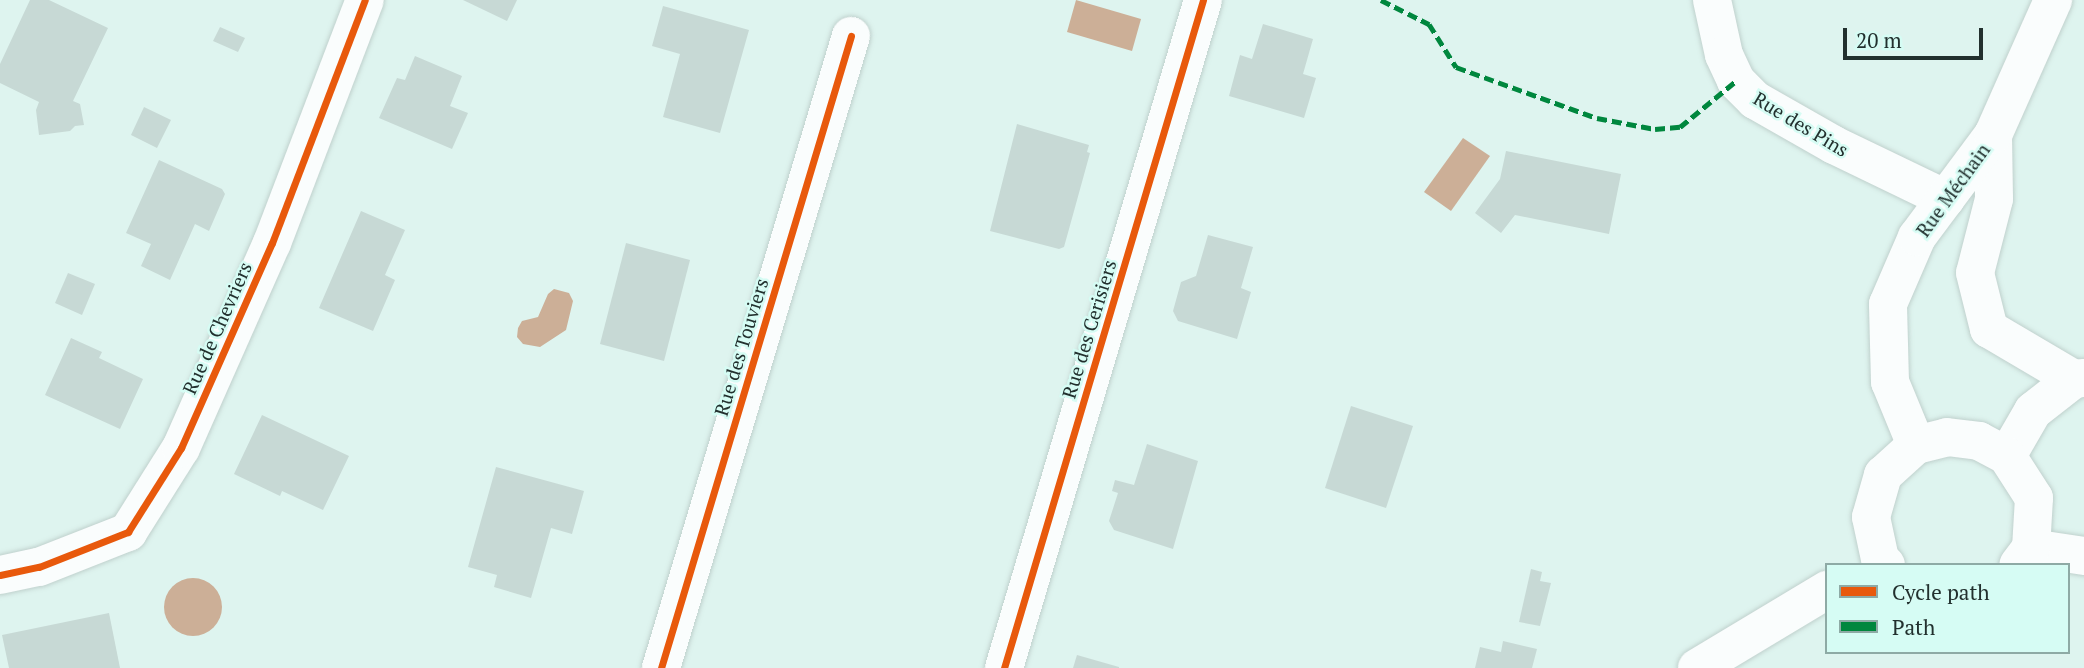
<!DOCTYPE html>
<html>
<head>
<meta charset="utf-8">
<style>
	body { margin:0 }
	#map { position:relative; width:2084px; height:668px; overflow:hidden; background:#def4ef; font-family:"PT Serif",serif }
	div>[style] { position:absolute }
	.water>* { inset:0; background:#ccaf97 }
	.round { border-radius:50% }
	.building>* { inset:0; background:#c7d9d5 }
	.roads { filter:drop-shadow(0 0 2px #c0d1cd) drop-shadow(0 0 2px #c0d1cd) }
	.minor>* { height:38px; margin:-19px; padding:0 19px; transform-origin:19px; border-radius:19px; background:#fafdfd }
	.tertiary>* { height:38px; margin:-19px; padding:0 19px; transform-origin:19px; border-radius:19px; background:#fafdfd }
	.secondary>* { height:38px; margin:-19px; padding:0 19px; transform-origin:19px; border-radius:19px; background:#fafdfd }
	.quiet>* { height:5px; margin-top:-2.5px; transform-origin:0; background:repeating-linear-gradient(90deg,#00873e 0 10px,transparent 0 15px) }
	.cycleway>* { height:7px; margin:-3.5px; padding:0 3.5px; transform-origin:3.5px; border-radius:3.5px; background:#e8590c }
	span { translate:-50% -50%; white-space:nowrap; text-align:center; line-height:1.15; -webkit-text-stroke:5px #d6fcf4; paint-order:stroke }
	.street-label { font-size:19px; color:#22302e }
	.legend { position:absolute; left:1825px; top:563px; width:245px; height:91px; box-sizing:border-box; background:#d6fcf4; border:2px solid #8eaaa5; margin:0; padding:9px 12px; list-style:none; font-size:21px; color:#22302e }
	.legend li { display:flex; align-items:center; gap:14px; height:35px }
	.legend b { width:35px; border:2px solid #8eaaa5 }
	.scale { position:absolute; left:1843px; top:28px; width:140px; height:32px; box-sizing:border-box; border:4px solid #22302e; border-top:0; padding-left:9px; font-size:21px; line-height:24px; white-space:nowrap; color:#22302e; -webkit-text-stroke:5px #d6fcf4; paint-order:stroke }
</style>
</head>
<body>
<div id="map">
	<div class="water">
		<i style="clip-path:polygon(1076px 0,1141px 19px,1132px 51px,1067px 32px)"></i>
		<i style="clip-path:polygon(1463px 138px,1490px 156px,1451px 211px,1424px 192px)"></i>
		<i style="clip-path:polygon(554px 289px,569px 293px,573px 301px,566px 330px,540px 347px,523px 344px,517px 337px,518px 328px,522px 321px,538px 317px,548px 294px)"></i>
		<i class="round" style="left:164px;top:578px;width:58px;height:58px"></i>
	</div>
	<div class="building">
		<i style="clip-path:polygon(30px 0,49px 0,108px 28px,73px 101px,80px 104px,84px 125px,75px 126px,70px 131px,39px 135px,36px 110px,39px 102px,0 83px,0 64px)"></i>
		<i style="clip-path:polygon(463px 0,517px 0,507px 21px)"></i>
		<i style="clip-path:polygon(663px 6px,749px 30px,720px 133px,663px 117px,680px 54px,652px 46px)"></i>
		<i style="clip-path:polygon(1263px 24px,1313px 39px,1303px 74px,1316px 78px,1304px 118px,1229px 96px,1240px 55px,1252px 59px)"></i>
		<i style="clip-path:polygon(220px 27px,245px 38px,238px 52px,213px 41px)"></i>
		<i style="clip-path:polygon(415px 56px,462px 76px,450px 106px,468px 113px,452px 149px,379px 118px,397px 78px,405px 80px)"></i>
		<i style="clip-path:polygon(144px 107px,171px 120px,157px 148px,131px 135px)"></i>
		<i style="clip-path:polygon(1017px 124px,1089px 145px,1087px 152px,1090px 153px,1074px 211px,1064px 247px,1059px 249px,990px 231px)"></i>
		<i style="clip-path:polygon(1506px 151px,1621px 174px,1609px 234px,1515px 215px,1501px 233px,1475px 213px,1500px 179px)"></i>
		<i style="clip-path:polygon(159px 160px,222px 189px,225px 194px,209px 231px,195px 224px,170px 280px,141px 266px,151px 244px,126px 233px)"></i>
		<i style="clip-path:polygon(361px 211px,405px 230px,385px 275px,395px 280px,373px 331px,319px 308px)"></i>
		<i style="clip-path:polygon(1208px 235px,1253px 247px,1241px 288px,1251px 292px,1237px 339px,1178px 321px,1173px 311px,1181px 282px,1196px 276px)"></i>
		<i style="clip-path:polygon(626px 243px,690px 260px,664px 361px,600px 344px)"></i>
		<i style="clip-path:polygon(68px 273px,95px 284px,82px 315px,55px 303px)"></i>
		<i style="clip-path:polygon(71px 338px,102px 352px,99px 358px,143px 379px,120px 429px,45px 395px)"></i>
		<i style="clip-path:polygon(1351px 406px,1413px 426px,1386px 508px,1325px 488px)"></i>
		<i style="clip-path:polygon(262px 415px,349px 456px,323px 510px,282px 491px,280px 496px,234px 474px)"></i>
		<i style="clip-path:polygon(1147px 444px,1198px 461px,1173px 549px,1114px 530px,1109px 521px,1118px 493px,1112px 491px,1115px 480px,1134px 485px)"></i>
		<i style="clip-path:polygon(496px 467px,584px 491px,572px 534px,551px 528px,531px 598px,494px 587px,497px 575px,468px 567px)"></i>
		<i style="clip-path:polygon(1531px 569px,1542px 572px,1540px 581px,1551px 583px,1540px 626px,1519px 622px)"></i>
		<i style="clip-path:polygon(109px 613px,120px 668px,9px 668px,2px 635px)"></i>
		<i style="clip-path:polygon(1503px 641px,1537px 649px,1532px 668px,1475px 668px,1480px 647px,1501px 652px)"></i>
		<i style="clip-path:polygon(1077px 655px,1119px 667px,1119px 668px,1073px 668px)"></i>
	</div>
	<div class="roads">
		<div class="minor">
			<i style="left:1712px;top:0;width:56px;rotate:77.7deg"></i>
			<i style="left:1724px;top:55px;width:29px;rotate:65deg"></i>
			<i style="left:1736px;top:81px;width:27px;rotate:45deg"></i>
			<i style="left:1755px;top:100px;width:91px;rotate:29.7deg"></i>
			<i style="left:1834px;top:145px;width:124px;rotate:25.7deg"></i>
			<i style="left:1993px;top:135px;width:64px;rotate:89.1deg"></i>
			<i style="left:1994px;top:199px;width:76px;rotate:104.4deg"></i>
			<i style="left:1975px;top:273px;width:58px;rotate:76deg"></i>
			<i style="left:1989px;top:329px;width:99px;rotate:30.5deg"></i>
			<i style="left:1916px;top:445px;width:68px;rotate:-112.4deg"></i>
			<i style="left:1890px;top:382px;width:78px;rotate:-91.5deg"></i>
			<i style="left:1888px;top:304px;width:73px;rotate:-66.6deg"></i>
			<i style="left:1917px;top:237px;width:127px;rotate:-53.3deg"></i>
			<i style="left:1993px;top:135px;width:148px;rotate:-66deg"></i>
			<i style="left:0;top:575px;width:40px;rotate:-12deg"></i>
			<i style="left:39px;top:567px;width:96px;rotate:-21.5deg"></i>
			<i style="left:128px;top:532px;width:99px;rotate:-57.8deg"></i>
			<i style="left:181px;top:448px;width:224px;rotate:-66.1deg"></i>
			<i style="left:272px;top:243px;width:260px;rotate:-69.1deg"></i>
			<i style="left:661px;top:668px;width:660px;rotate:-73.27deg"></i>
			<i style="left:1004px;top:668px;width:697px;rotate:-73.41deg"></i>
		</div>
		<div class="tertiary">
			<i style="left:2007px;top:456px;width:52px;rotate:-60deg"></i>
			<i style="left:2033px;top:411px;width:52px;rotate:-38deg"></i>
			<i style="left:2074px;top:379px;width:10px;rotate:-6deg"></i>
		</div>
		<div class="secondary">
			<i style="left:2031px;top:548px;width:54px;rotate:8.6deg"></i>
			<i style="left:1886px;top:565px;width:8px;rotate:-135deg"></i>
			<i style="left:1880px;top:559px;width:43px;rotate:-102.1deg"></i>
			<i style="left:1871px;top:517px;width:44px;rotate:-74.1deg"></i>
			<i style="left:1883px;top:475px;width:45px;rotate:-42.3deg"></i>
			<i style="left:1916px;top:445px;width:32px;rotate:-14deg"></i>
			<i style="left:1947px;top:437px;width:32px;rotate:7deg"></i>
			<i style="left:1979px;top:441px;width:32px;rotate:28deg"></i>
			<i style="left:2007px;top:456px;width:50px;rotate:57.3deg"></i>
			<i style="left:2034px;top:498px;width:50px;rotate:93.4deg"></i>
			<i style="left:2031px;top:548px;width:21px;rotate:127deg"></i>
			<i style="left:1697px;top:668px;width:152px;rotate:-31deg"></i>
		</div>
	</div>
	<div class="quiet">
		<i style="left:1381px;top:0;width:54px;rotate:26.6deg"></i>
		<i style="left:1429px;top:24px;width:51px;rotate:57.9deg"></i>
		<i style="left:1456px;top:67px;width:150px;rotate:19.9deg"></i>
		<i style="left:1597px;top:118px;width:59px;rotate:10.7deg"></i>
		<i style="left:1655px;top:129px;width:25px;rotate:-5deg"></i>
		<i style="left:1680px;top:127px;width:72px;rotate:-39.4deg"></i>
	</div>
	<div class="cycleway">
		<i style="left:0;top:575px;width:40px;rotate:-12deg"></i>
		<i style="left:39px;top:567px;width:96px;rotate:-21.5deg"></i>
		<i style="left:128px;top:532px;width:99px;rotate:-57.8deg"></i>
		<i style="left:181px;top:448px;width:224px;rotate:-66.1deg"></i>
		<i style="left:272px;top:243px;width:260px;rotate:-69.1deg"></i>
		<i style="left:661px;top:668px;width:660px;rotate:-73.27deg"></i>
		<i style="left:1004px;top:668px;width:697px;rotate:-73.41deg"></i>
	</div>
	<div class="street-label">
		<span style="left:1801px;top:124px;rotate:31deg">Rue des Pins</span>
		<span style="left:1953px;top:190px;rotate:-54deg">Rue Méchain</span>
		<span style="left:217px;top:328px;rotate:-66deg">Rue de Chevriers</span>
		<span style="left:1089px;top:329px;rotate:-73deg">Rue des Cerisiers</span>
		<span style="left:741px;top:347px;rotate:-73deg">Rue des Touviers</span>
	</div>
	<ul class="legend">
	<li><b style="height:9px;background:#e8590c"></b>Cycle path</li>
	<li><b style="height:9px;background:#00873e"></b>Path</li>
	</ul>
	<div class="scale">20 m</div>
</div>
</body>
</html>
